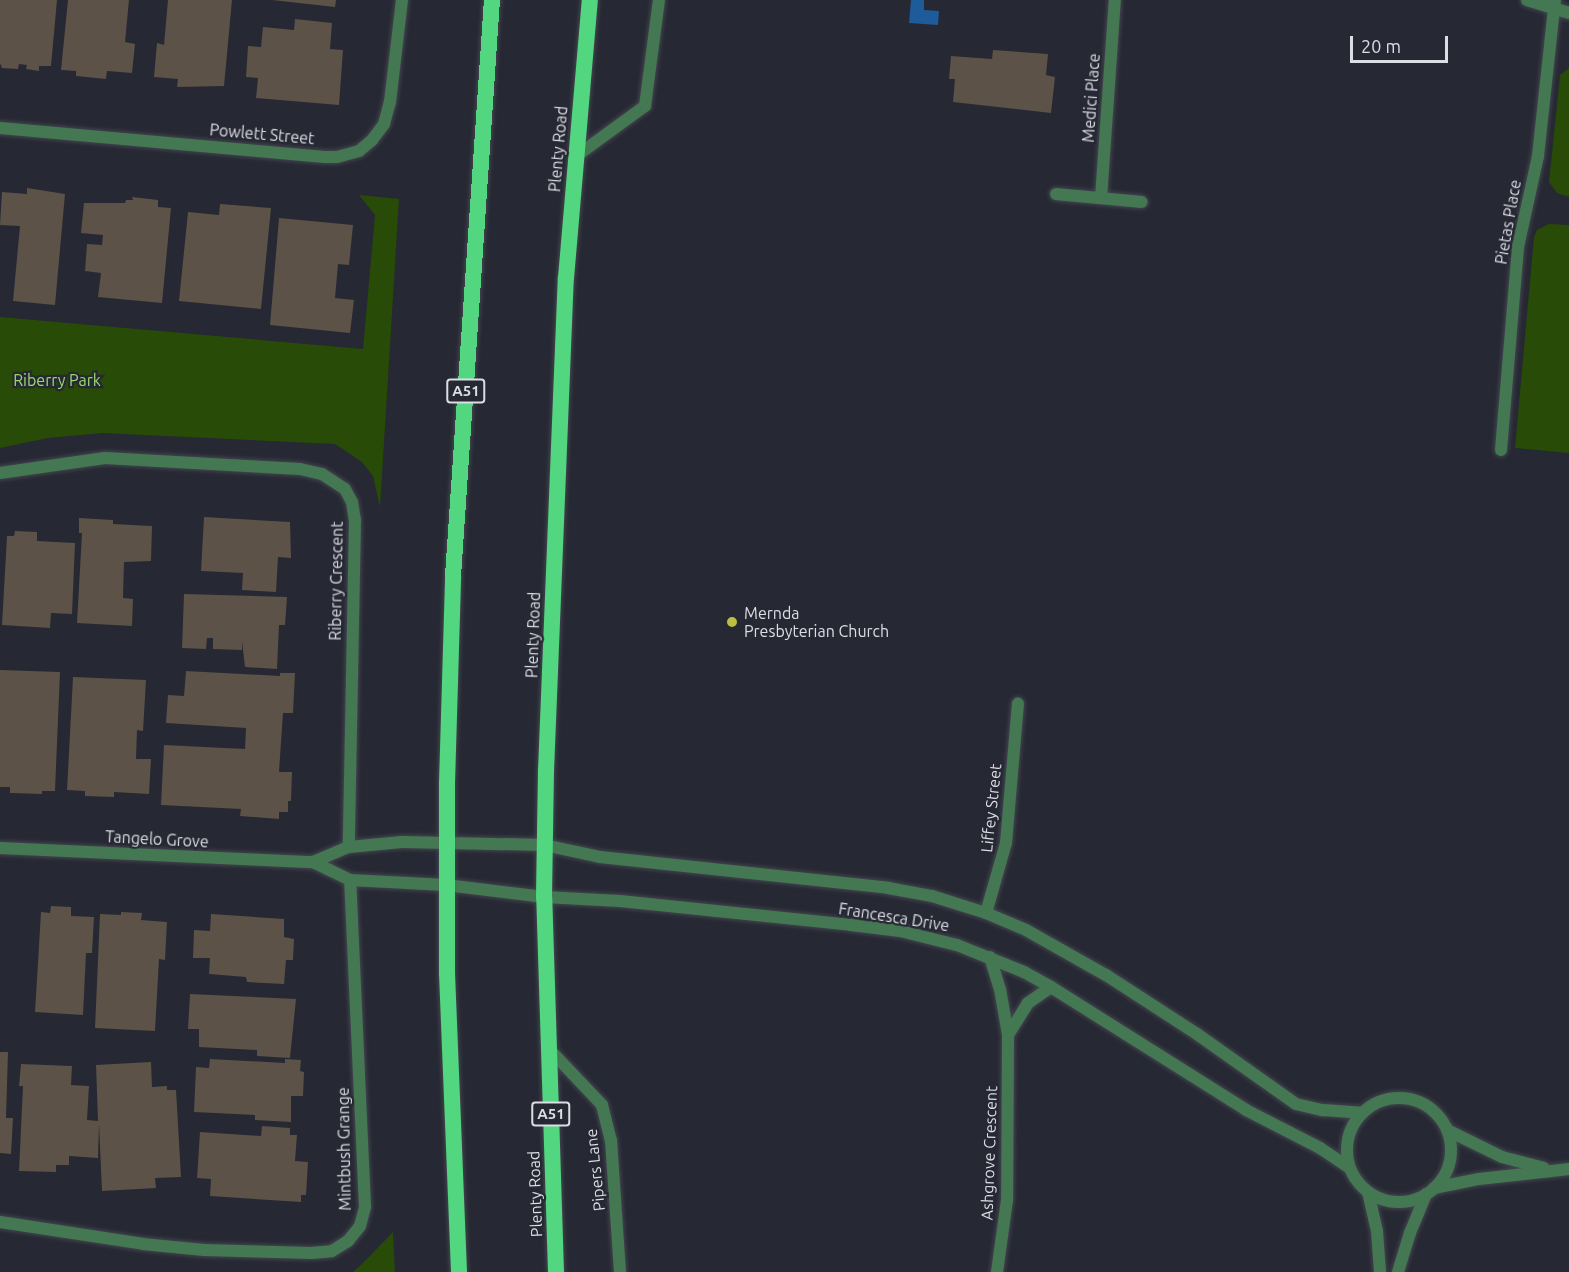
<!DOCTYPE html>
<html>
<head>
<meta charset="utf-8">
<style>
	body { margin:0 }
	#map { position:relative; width:1569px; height:1272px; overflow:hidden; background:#262833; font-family:Ubuntu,sans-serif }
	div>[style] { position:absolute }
	.green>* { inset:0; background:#284b07 }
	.water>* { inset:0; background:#1d5b9b }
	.building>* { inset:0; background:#5c5247 }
	.roads { filter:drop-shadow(0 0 2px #43454f) drop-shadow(0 0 2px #43454f) }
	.service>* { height:12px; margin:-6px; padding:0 6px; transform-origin:6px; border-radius:6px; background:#447852 }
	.minor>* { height:12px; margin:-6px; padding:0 6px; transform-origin:6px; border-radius:6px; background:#447852 }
	.tertiary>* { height:12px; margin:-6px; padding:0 6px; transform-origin:6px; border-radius:6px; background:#447852 }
	.tertiary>.ring { margin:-6px; padding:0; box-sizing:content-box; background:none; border:12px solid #447852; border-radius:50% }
	.trunk>* { height:16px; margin:-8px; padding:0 8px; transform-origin:8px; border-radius:8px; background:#53d680 }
	.dots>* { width:16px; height:16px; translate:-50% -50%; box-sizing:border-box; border:3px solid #262833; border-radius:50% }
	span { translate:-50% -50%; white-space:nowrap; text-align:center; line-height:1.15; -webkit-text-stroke:4.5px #262833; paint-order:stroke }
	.shield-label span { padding:2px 4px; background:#262833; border:2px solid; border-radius:4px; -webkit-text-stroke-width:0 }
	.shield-label { font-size:15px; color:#dcdde5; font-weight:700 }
	.street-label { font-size:16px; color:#dcdde5 }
	.park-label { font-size:16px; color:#9bda71 }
	.poi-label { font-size:16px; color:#dcdde5 }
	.left { translate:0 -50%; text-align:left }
	.scale { position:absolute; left:1350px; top:36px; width:98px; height:27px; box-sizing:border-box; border:3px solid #dcdde5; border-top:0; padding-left:8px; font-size:18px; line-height:21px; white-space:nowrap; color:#dcdde5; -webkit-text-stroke:4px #262833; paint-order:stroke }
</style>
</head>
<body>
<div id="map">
	<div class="green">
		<i style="clip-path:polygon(1569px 68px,1569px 197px,1557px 193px,1549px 182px,1560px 75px)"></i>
		<i style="clip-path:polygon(359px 195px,399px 199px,380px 507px,373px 476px,362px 462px,335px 444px,102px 433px,48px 438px,0 448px,0 317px,363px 349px,375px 215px)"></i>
		<i style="clip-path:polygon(1549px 224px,1569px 225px,1569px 453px,1515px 448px,1534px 237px,1537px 230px)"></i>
		<i style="clip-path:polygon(393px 1232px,395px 1272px,353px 1272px,362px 1264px)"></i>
	</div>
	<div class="water">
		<i style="clip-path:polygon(911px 0,924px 0,924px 10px,939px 11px,938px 25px,909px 23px)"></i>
	</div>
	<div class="building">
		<i style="clip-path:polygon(0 0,57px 0,51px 66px,39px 66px,39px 71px,26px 69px,27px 65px,19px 64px,18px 69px,2px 68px,0 63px)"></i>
		<i style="clip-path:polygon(68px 0,129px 0,125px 42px,135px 44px,132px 73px,107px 71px,106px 79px,76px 76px,76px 71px,61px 70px)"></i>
		<i style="clip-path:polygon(168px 0,232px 0,224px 86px,177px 87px,178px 79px,154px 77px,157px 43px,164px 45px)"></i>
		<i style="clip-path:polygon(272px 0,336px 0,335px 7px)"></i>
		<i style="clip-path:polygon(295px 19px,332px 23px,330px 49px,343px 50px,339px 105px,256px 98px,258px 78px,246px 77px,248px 46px,261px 47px,263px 27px,294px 30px)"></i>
		<i style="clip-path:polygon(993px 50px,1048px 54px,1046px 75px,1055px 77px,1051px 113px,953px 102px,955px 79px,949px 79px,951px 56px,992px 59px)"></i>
		<i style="clip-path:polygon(27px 188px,65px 194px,55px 305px,13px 301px,20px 226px,0 225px,2px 192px,27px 194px)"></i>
		<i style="clip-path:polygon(132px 197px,158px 200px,158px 207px,171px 208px,162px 303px,98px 297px,101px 273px,85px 271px,87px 244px,102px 245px,103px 235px,81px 233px,84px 203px,125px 203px,126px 200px,133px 200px)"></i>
		<i style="clip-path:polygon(220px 204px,271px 208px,261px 309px,179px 301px,188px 212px,219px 215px)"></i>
		<i style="clip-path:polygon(279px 218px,353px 225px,349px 265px,338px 264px,335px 298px,354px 300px,350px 333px,270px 325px)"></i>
		<i style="clip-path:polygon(204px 517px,290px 522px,291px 558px,278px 557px,276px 592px,242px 590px,243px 573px,201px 571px)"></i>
		<i style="clip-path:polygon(79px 518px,113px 520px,113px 524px,152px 526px,151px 561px,124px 562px,123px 598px,133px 599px,132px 626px,77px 623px,82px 533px,79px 533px)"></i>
		<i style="clip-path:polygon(15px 531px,37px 532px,37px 541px,75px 543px,72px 614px,51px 613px,50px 628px,2px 625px,7px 536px,14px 536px)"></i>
		<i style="clip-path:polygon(184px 594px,287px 597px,285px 625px,279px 625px,277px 669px,245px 667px,242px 641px,242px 650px,213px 649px,213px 638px,207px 638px,206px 649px,182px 648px)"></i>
		<i style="clip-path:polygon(0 670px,60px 672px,55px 791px,42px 791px,42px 794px,10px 793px,10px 787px,0 787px)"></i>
		<i style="clip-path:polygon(186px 671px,280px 676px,280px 673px,295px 673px,293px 713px,283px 713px,279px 772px,292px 772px,291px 801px,288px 801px,288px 812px,279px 812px,279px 819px,240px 816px,241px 809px,161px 805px,164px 745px,245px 749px,246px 728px,166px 723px,168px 695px,184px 696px)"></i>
		<i style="clip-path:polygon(73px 677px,146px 680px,143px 731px,137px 730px,136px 759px,151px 759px,149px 794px,114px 792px,114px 797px,85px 796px,85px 791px,67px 790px)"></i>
		<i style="clip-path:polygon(51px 906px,71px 907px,71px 916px,94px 917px,92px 953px,86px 953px,83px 1015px,35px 1012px,41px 912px,50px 913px)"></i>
		<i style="clip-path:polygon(121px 912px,142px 913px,141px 920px,167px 922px,165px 960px,159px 959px,155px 1031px,95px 1028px,100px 914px,121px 915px)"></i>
		<i style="clip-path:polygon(211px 914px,284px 919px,284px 937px,294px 939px,293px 960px,286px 960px,284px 984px,247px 982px,246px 977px,209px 974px,210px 958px,193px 958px,194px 930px,210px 931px)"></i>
		<i style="clip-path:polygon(190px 994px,296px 999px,290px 1058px,257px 1056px,257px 1050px,199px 1047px,199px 1029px,188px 1029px)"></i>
		<i style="clip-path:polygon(0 1052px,8px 1052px,6px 1118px,13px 1118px,11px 1154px,0 1153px)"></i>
		<i style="clip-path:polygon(210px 1059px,285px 1063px,285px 1059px,301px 1060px,300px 1071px,304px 1072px,303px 1096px,291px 1096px,291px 1122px,255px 1120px,255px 1115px,194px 1112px,196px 1067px,209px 1068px)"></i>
		<i style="clip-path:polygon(151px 1062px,152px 1087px,167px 1086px,167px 1090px,176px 1090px,181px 1177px,155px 1178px,156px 1188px,102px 1191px,99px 1124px,98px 1158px,69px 1156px,69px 1165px,56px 1165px,56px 1172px,19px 1171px,23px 1086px,19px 1086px,21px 1064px,72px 1066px,71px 1085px,89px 1086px,87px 1120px,98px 1121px,96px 1065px)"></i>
		<i style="clip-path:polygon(262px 1126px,290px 1128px,290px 1135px,297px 1135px,295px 1161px,308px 1162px,306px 1195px,301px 1195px,301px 1202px,210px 1196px,211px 1179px,197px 1178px,200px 1132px,261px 1136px)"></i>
	</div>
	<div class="roads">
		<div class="service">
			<i style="left:575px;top:157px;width:87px;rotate:-36.1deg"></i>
			<i style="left:645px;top:106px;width:107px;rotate:-82.5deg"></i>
		</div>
		<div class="minor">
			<i style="left:1527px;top:0;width:44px;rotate:17.2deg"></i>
			<i style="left:0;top:128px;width:326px;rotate:5.1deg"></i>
			<i style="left:325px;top:157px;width:12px"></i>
			<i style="left:337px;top:157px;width:23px;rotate:-15deg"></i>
			<i style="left:359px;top:151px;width:17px;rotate:-40deg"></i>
			<i style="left:372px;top:140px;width:20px;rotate:-53deg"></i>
			<i style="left:384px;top:124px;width:23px;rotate:-75deg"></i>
			<i style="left:390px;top:102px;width:103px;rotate:-83.3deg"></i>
			<i style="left:1056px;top:194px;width:86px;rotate:5.3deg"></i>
			<i style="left:1101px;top:198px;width:198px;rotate:-86deg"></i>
			<i style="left:1501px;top:450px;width:204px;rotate:-85.2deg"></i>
			<i style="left:1518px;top:247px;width:93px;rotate:-77.6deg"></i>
			<i style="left:1538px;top:156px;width:157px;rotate:-83.8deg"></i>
			<i style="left:0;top:473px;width:106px;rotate:-8.1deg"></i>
			<i style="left:105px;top:458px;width:195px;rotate:3.2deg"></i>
			<i style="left:300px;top:469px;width:23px;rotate:13deg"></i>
			<i style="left:322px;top:474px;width:27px;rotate:33deg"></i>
			<i style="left:345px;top:489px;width:15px;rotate:62deg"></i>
			<i style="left:352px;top:502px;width:18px;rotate:81deg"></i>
			<i style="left:355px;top:520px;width:327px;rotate:91.1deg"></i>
			<i style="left:0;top:848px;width:313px;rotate:2.6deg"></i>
			<i style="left:313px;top:862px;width:41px;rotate:25.9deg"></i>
			<i style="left:350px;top:880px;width:96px;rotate:3deg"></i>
			<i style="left:313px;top:862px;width:39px;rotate:-23deg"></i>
			<i style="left:349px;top:847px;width:53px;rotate:-5.4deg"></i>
			<i style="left:402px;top:842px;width:142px;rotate:1.2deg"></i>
			<i style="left:986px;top:913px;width:73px;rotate:-74.1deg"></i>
			<i style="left:1006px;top:843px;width:140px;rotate:-85.1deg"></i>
			<i style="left:990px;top:957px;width:34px;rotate:73deg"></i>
			<i style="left:1000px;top:989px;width:47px;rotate:80.1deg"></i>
			<i style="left:1008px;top:1035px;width:165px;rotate:90.3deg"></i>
			<i style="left:1007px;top:1200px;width:73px;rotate:97.9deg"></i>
			<i style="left:1008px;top:1035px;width:38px;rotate:-58deg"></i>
			<i style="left:1028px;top:1003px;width:28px;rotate:-35deg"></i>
			<i style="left:550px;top:1050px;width:76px;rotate:46.6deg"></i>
			<i style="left:602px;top:1105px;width:36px;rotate:76deg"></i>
			<i style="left:611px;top:1140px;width:132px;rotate:86.1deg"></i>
			<i style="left:1368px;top:1192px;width:40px;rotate:77deg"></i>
			<i style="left:1377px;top:1231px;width:41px;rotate:85.8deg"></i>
			<i style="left:0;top:1222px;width:145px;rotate:8.7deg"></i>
			<i style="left:143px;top:1244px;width:61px;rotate:5.6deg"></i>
			<i style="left:204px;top:1250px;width:107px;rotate:1.6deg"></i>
			<i style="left:311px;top:1253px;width:21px;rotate:-5deg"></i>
			<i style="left:332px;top:1251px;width:19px;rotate:-32deg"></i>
			<i style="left:348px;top:1241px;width:19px;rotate:-51deg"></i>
			<i style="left:360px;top:1226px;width:20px;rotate:-75deg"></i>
			<i style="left:365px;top:1207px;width:327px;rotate:-92.6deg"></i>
			<i style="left:1398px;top:1272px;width:41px;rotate:-72.9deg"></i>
			<i style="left:1410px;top:1233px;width:42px;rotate:-67.7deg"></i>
		</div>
		<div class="tertiary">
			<i style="left:544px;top:845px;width:57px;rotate:12.1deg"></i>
			<i style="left:600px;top:857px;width:290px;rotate:6.1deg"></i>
			<i style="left:888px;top:888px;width:45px;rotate:10.3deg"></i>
			<i style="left:932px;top:896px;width:57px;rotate:17.5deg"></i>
			<i style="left:986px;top:913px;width:43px;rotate:23deg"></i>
			<i style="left:1026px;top:930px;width:92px;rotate:29.4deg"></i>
			<i style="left:1106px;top:975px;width:108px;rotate:33deg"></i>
			<i style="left:1197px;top:1034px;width:121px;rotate:35.3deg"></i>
			<i style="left:1296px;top:1104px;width:28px;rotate:13deg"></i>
			<i style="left:1323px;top:1110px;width:39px;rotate:4deg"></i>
			<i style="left:446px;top:885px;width:99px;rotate:7deg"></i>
			<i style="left:544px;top:897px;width:76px;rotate:3deg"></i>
			<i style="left:620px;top:901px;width:232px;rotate:5.9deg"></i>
			<i style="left:851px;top:925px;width:49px;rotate:7deg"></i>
			<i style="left:900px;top:931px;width:59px;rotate:13.8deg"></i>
			<i style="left:957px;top:945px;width:72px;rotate:21.9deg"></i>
			<i style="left:1024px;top:972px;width:31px;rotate:29deg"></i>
			<i style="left:1051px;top:987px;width:231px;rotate:32.2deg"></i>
			<i style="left:1246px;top:1110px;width:83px;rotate:27.2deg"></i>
			<i style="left:1320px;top:1148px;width:36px;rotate:34deg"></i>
			<i class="ring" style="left:1347px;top:1098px;width:92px;height:92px"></i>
			<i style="left:1447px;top:1130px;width:61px;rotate:26.1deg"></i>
			<i style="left:1502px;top:1157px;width:43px;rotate:14.7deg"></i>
			<i style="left:1434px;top:1188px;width:46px;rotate:-11.3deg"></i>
			<i style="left:1479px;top:1179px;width:91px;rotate:-6.3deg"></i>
		</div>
		<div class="trunk">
			<i style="left:459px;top:1272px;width:299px;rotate:-92.3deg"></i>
			<i style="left:447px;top:973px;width:190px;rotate:-90deg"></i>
			<i style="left:447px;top:783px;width:207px;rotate:-88.3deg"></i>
			<i style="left:453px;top:576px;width:577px;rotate:-86.13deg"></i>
			<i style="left:556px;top:1272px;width:375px;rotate:-91.8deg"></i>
			<i style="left:544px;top:897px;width:126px;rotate:-89.1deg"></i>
			<i style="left:546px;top:771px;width:493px;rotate:-87.7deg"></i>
			<i style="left:566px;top:278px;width:279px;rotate:-85.1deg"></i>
		</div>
	</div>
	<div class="dots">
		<i style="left:732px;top:622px;background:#bebf42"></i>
	</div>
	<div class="shield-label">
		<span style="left:466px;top:391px">A51</span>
		<span style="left:551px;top:1114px">A51</span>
	</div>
	<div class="street-label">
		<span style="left:1091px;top:98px;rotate:-86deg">Medici Place</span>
		<span style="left:262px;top:134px;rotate:5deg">Powlett Street</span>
		<span style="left:558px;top:149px;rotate:-85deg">Plenty Road</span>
		<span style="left:1508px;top:222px;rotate:-80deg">Pietas Place</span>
		<span style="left:336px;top:581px;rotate:-89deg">Riberry Crescent</span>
		<span style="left:533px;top:635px;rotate:-88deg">Plenty Road</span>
		<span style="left:991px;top:808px;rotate:-84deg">Liffey Street</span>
		<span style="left:157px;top:839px;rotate:3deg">Tangelo Grove</span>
		<span style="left:894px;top:917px;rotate:9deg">Francesca Drive</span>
		<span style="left:344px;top:1149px;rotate:-91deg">Mintbush Grange</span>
		<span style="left:989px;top:1153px;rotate:-88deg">Ashgrove Crescent</span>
		<span style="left:595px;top:1170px;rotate:-96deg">Pipers Lane</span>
		<span style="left:535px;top:1194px;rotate:-92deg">Plenty Road</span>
	</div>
	<div class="park-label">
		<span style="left:57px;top:380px">Riberry Park</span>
	</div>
	<div class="poi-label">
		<span class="left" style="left:744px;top:622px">Mernda<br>Presbyterian Church</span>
	</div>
	<div class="scale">20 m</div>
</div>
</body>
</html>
